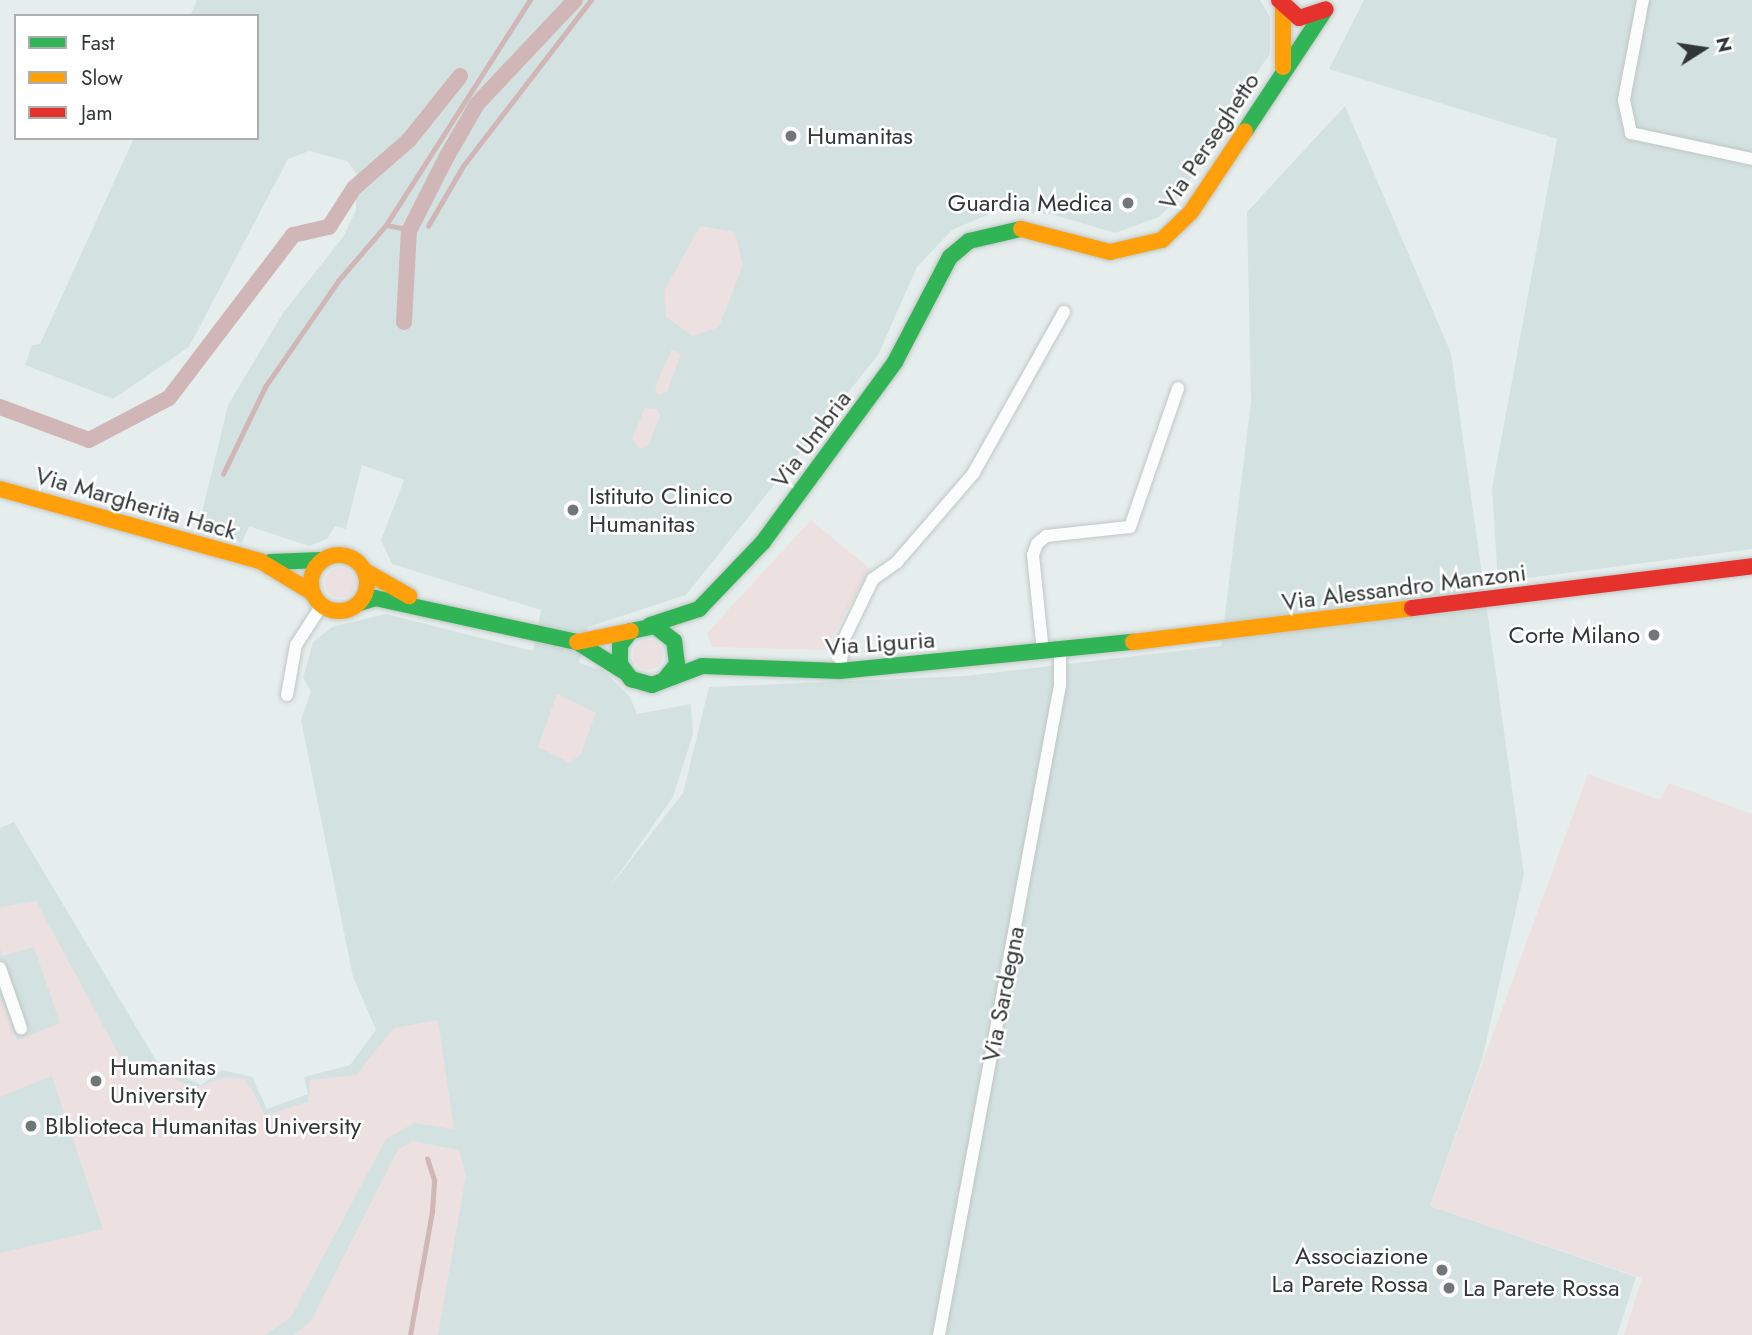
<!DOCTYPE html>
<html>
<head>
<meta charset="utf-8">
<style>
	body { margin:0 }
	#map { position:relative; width:1752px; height:1335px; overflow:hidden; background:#e6eeed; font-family:Jost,sans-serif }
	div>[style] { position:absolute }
	.built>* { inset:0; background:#d3e2e0 }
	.green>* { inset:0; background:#ece0e0 }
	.round { border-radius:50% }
	.stream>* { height:4.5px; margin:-2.25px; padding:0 2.25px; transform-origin:2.25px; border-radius:2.25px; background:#d0b6b7 }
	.canal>* { height:16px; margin:-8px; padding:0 8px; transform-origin:8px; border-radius:8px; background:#d0b6b7 }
	.roads { filter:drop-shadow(0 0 2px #c0c6c5) drop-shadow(0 0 2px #c0c6c5) }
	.street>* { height:12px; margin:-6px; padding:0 6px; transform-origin:6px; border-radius:6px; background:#fbfcfc }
	.fast>* { height:16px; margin:-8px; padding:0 8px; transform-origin:8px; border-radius:8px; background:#30b455 }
	.slow>* { height:16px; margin:-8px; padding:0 8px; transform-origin:8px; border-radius:8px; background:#ff9f0a }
	.slow>.ring { margin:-8px; padding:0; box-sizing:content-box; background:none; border:16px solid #ff9f0a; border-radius:50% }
	.jam>* { height:16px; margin:-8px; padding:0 8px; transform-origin:8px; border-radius:8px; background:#e5322d }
	.dots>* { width:19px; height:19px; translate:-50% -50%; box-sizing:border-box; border:4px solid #fff; border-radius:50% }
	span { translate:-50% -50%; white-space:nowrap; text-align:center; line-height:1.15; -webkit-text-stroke:5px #fff; paint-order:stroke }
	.poi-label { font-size:24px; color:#313736 }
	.left { translate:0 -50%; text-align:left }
	.right { translate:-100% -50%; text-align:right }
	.street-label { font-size:24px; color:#313736 }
	.legend { position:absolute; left:14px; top:14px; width:245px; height:126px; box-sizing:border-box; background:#fff; border:2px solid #adafaf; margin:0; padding:9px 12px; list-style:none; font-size:21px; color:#313736 }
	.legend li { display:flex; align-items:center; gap:14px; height:35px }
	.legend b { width:35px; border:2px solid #adafaf }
	.north { position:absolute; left:1668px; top:14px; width:70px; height:70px; -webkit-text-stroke:5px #fff; paint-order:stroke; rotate:78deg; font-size:19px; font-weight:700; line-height:28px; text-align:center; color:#313736 }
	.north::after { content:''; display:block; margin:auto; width:24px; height:32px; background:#313736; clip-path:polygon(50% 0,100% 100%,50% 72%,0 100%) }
</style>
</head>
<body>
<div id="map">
	<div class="built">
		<i style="clip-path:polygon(197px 0,1260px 0,1270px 17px,1270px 54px,1214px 133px,1189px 181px,1183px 180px,1180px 196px,1159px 217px,1115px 233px,1051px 214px,996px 211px,952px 230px,917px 267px,878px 355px,686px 595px,588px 627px,579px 663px,603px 670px,630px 697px,637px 714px,691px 704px,693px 734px,673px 797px,609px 888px,683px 793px,709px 687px,964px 676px,1221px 646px,1251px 402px,1247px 212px,1345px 106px,1451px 353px,1524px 874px,1482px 1060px,1430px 1206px,1636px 1277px,1617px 1335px,0 1335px,0 828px,14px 822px,160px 1067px,201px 1085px,222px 1070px,252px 1077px,267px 1109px,308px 1094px,304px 1077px,350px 1065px,376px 1030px,353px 977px,301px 720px,311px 691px,303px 678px,313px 642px,332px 627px,386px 614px,533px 651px,541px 610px,392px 564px,381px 540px,404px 480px,362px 465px,346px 529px,335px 526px,327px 539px,309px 546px,249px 526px,242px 543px,198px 529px,228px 405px,283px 313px,343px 237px,356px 210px,356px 173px,347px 161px,309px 151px,288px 159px,189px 347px,113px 399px,25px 365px,32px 345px,40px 344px,134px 138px,257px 138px,257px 16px,190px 16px)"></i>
		<i style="clip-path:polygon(1364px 0,1752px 0,1752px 549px,1498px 582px,1492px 488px,1557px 139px,1329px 69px)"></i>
	</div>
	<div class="green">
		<i style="clip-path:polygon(700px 226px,735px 232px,743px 265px,719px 327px,693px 336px,666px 317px,664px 291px)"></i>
		<i style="clip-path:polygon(672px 349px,681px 354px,667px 392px,658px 395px,655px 387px)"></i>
		<i style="clip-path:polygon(645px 408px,657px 409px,660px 416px,649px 444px,640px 449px,632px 438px)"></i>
		<i style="clip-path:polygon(811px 520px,870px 569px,825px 650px,712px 647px,707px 633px)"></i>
		<i class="round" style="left:325px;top:568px;width:30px;height:30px"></i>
		<i class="round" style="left:633px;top:640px;width:30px;height:30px"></i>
		<i style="clip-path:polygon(557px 694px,596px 713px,580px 755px,570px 763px,538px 747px)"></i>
		<i style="clip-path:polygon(1588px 774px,1660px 800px,1669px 783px,1752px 814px,1752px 1335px,1624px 1335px,1642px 1278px,1430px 1206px)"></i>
		<i style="clip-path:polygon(36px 901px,131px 1077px,153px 1070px,196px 1088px,224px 1077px,246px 1079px,265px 1115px,308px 1102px,310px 1080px,356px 1075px,394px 1028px,438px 1020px,454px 1129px,414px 1123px,386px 1139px,291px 1317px,265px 1335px,0 1335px,0 1253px,103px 1229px,49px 1067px,51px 1076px,0 1097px,0 996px,17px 1040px,60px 1023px,34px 947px,2px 956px,0 948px,0 907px)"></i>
		<i style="clip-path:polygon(413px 1141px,459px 1150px,466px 1176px,438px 1335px,294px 1335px,311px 1321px,398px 1149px)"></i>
	</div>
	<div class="stream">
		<i style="left:386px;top:225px;width:16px;rotate:11deg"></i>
		<i style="left:428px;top:226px;width:69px;rotate:-59.7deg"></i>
		<i style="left:463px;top:166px;width:210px;rotate:-52.4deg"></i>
		<i style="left:223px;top:474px;width:97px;rotate:-64.2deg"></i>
		<i style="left:265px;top:387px;width:129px;rotate:-55.4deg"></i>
		<i style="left:338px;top:281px;width:74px;rotate:-49.4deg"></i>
		<i style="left:386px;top:225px;width:267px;rotate:-57.4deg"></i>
		<i style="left:410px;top:1335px;width:126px;rotate:-79.9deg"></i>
		<i style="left:432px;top:1211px;width:31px;rotate:-86deg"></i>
		<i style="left:434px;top:1180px;width:22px;rotate:-108deg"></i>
	</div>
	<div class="canal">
		<i style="left:404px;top:322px;width:91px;rotate:-86.9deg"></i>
		<i style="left:409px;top:231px;width:82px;rotate:-63.1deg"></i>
		<i style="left:446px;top:158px;width:62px;rotate:-60.1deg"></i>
		<i style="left:477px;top:104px;width:143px;rotate:-46.7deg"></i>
		<i style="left:0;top:407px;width:95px;rotate:20.3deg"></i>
		<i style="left:89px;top:440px;width:90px;rotate:-27.7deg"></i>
		<i style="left:169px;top:398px;width:205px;rotate:-52.7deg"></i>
		<i style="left:293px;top:235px;width:37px;rotate:-13deg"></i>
		<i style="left:329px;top:227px;width:46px;rotate:-57.3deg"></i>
		<i style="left:354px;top:188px;width:73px;rotate:-41.1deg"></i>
		<i style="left:409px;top:140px;width:82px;rotate:-51.4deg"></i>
	</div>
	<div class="roads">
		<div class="street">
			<i style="left:1643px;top:0;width:102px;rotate:100.8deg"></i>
			<i style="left:1624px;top:100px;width:34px;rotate:78deg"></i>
			<i style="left:1631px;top:133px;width:124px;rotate:12.1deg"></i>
			<i style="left:1043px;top:652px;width:98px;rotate:-95.9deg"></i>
			<i style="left:1033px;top:555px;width:12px;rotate:-70deg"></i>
			<i style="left:1037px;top:544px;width:12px;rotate:-42deg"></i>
			<i style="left:1046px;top:536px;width:84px;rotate:-6.1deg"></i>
			<i style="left:1130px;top:527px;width:147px;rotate:-70.9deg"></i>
			<i style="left:840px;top:671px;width:30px;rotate:-84deg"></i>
			<i style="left:843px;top:641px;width:69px;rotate:-64.2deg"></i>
			<i style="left:873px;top:579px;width:29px;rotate:-35deg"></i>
			<i style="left:897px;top:562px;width:116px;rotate:-49.2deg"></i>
			<i style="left:973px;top:474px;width:186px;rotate:-60.7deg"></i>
			<i style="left:287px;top:695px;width:51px;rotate:-79.8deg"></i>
			<i style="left:296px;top:645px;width:48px;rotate:-57deg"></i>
			<i style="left:0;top:968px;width:64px;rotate:70.7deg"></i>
			<i style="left:939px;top:1335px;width:661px;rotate:-79.45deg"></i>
			<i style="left:1060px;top:685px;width:34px;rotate:-90deg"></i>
		</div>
		<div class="fast">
			<i style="left:1245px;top:131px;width:145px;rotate:-56.5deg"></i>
			<i style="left:270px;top:562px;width:52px;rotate:-2.2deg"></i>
			<i style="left:360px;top:603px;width:16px;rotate:-18deg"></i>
			<i style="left:375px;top:598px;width:207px;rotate:12.3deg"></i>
			<i style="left:577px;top:642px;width:54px;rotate:32.2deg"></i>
			<i style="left:650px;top:625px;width:52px;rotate:-18.1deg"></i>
			<i style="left:699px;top:609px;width:93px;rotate:-46.3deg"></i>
			<i style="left:763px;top:542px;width:223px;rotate:-53.7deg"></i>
			<i style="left:895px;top:362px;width:119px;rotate:-62.4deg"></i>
			<i style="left:950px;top:257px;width:25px;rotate:-40deg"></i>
			<i style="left:969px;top:241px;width:53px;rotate:-13deg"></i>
			<i style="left:665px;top:679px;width:19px;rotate:-51deg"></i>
			<i style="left:677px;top:664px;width:23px;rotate:-97deg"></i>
			<i style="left:674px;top:641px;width:24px;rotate:-142deg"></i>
			<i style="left:655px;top:626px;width:25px;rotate:168deg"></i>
			<i style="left:631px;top:631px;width:18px;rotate:128deg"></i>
			<i style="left:620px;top:645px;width:19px;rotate:90deg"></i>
			<i style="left:620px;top:664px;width:19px;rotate:54deg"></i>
			<i style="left:631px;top:679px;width:22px;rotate:16deg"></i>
			<i style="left:652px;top:685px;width:53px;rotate:-20.8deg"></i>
			<i style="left:702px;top:666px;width:138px;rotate:2.1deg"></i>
			<i style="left:840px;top:671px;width:294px;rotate:-5.7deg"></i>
		</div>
		<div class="slow">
			<i style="left:1283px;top:8px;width:59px;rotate:90deg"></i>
			<i style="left:1021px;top:229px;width:92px;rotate:14.5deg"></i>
			<i style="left:1110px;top:252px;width:53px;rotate:-13deg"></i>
			<i style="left:1162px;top:240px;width:40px;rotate:-44deg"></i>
			<i style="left:1191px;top:212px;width:97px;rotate:-56.3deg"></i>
			<i style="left:0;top:489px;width:270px;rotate:15.5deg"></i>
			<i style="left:260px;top:561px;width:62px;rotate:31.1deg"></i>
			<i class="ring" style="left:311px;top:555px;width:40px;height:40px"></i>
			<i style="left:365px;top:571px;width:51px;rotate:29.6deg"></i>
			<i style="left:577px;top:642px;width:55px;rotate:-11.5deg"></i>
			<i style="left:1133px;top:642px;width:281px;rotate:-6.9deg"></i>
		</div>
		<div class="jam">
			<i style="left:1279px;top:0;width:27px;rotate:42deg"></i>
			<i style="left:1299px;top:18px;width:28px;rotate:-18deg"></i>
			<i style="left:1412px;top:608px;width:343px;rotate:-7deg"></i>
		</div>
	</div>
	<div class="dots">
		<i style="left:791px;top:136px;background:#707776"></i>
		<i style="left:1128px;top:203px;background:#707776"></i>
		<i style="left:573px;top:510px;background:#707776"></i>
		<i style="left:1654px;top:635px;background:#707776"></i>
		<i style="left:96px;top:1081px;background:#707776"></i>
		<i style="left:31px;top:1126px;background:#707776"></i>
		<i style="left:1442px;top:1270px;background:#707776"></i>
		<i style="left:1449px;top:1288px;background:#707776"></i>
	</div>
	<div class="poi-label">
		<span class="left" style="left:807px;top:136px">Humanitas</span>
		<span class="right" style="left:1112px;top:203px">Guardia Medica</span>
		<span class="left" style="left:589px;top:510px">Istituto Clinico<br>Humanitas</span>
		<span class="right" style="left:1640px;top:635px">Corte Milano</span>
		<span class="left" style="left:110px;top:1081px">Humanitas<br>University</span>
		<span class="left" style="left:45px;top:1126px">BIblioteca Humanitas University</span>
		<span class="right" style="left:1428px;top:1270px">Associazione<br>La Parete Rossa</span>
		<span class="left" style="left:1463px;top:1288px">La Parete Rossa</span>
	</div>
	<div class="street-label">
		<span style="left:1209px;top:141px;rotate:-56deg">Via Perseghetto</span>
		<span style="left:811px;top:439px;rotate:-53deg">Via Umbria</span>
		<span style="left:136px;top:503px;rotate:16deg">Via Margherita Hack</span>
		<span style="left:1404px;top:587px;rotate:-7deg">Via Alessandro Manzoni</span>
		<span style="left:880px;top:643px;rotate:-4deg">Via Liguria</span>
		<span style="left:1003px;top:994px;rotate:-79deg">Via Sardegna</span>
	</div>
	<ul class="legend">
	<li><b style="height:9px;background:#30b455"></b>Fast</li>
	<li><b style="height:9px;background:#ff9f0a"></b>Slow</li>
	<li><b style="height:9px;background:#e5322d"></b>Jam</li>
	</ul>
	<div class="north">N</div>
</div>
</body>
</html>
